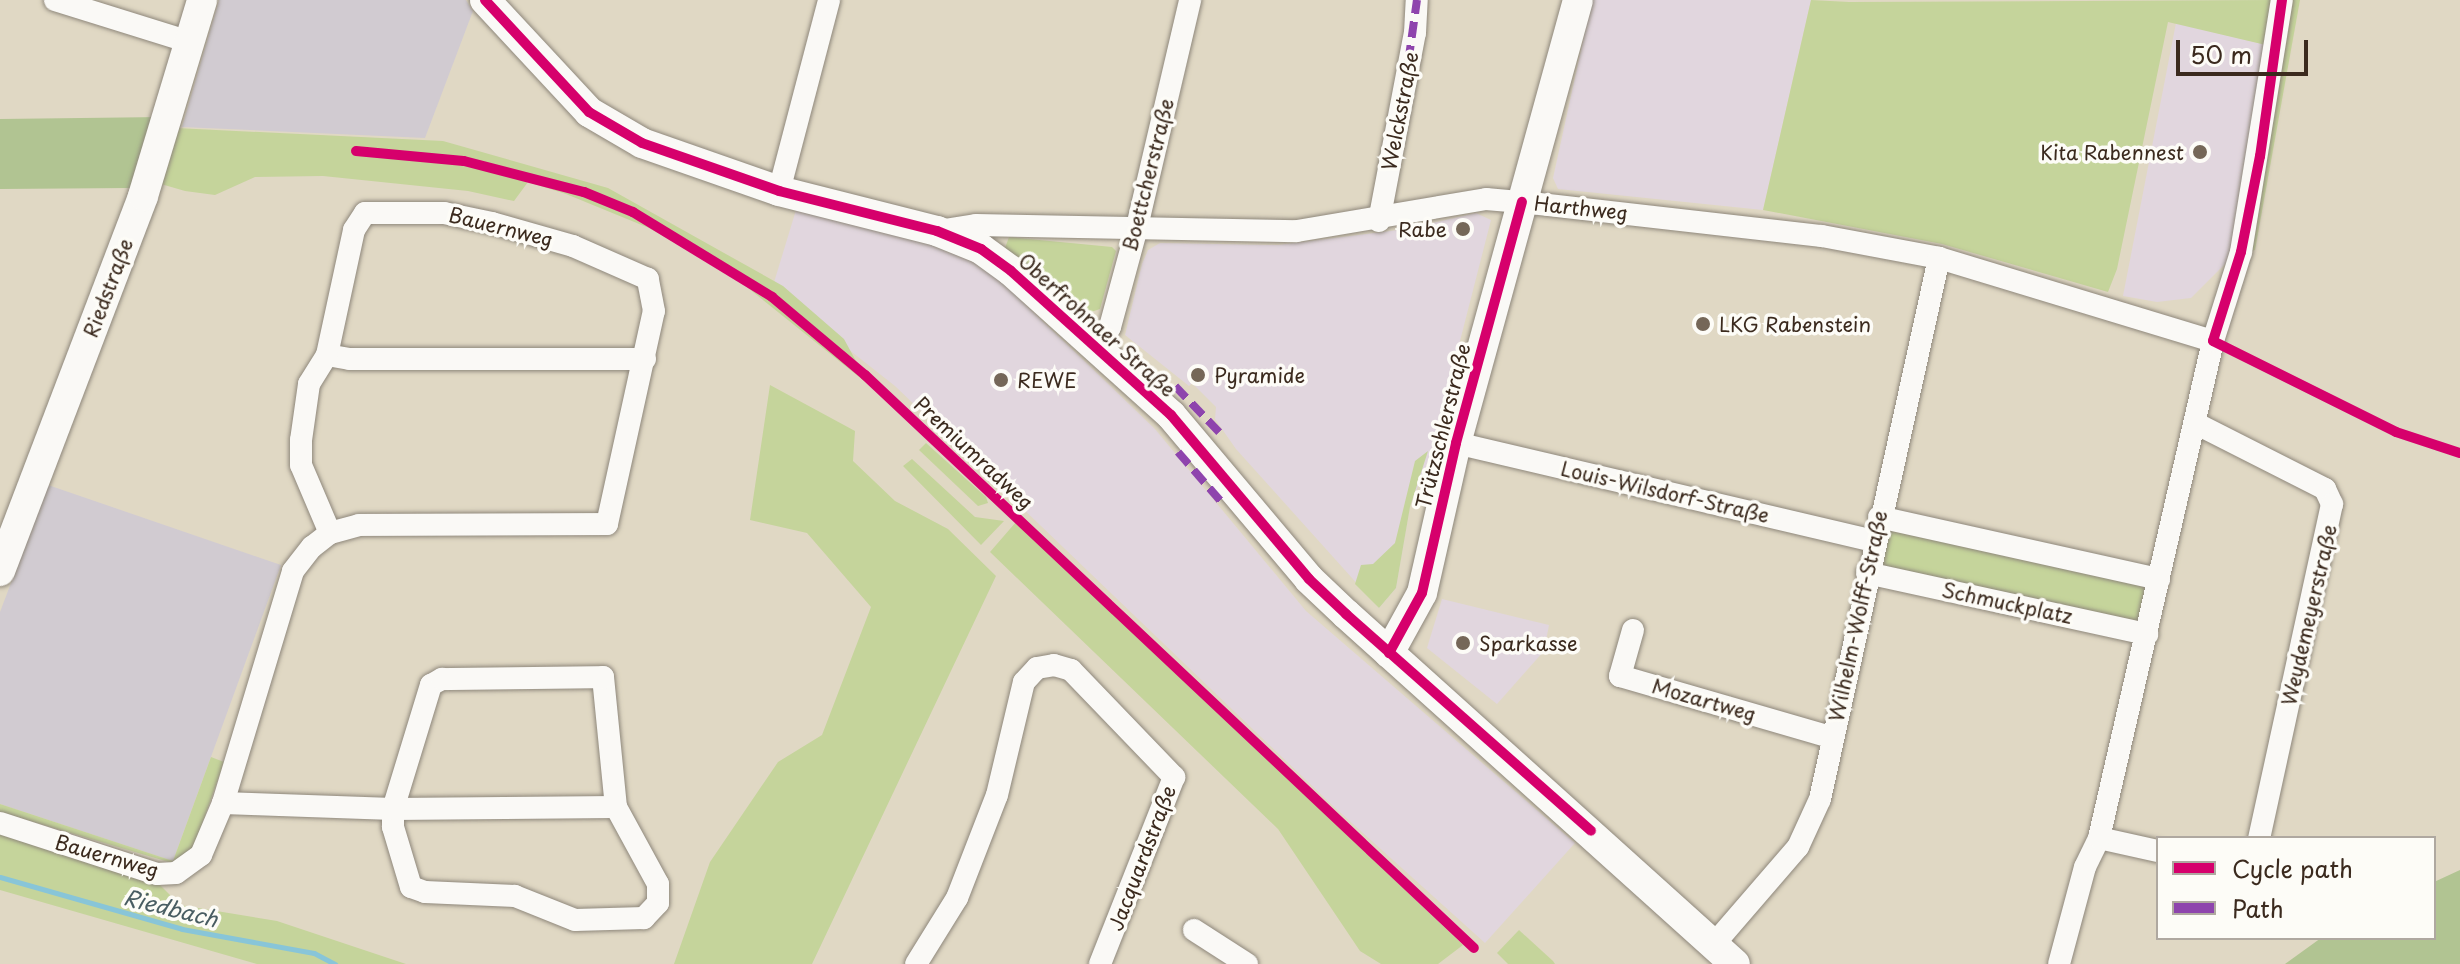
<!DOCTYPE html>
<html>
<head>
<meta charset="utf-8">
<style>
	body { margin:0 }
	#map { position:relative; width:2460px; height:964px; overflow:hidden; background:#e0d8c4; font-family:"Playpen Sans",sans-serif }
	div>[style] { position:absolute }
	.built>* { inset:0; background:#e1d6de }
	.industrial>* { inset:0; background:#d1cbd1 }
	.green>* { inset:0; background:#c5d49b }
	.forest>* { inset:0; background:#b1c492 }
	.stream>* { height:5px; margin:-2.5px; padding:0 2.5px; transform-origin:2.5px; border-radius:2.5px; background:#88c5d8 }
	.roads { filter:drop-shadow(0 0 2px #8e877b) drop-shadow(0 0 2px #8e877b) }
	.street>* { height:22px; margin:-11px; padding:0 11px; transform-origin:11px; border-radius:11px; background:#faf9f6 }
	.secondary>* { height:30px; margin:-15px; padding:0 15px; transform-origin:15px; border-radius:15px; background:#faf9f6 }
	.quiet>* { height:8px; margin-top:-4px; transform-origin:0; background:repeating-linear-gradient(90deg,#8e44ad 0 16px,transparent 0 24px) }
	.cycleway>* { height:10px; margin:-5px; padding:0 5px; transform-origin:5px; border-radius:5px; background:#d6006c }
	.dots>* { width:22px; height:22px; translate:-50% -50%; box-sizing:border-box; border:4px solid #fdfcf7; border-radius:50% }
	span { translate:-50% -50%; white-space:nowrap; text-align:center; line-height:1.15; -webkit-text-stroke:7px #fdfcf7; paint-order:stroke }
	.street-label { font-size:20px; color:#3b2a1e }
	.poi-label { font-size:20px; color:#3b2a1e }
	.right { translate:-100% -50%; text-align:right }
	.left { translate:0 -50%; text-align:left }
	.water-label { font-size:22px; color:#495d62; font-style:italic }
	.legend { position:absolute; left:2156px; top:836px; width:280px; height:104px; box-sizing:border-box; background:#fdfcf7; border:2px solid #afa8a0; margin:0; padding:10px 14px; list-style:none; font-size:24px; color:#3b2a1e }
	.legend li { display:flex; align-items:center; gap:16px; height:40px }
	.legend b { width:40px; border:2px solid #afa8a0 }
	.scale { position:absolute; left:2176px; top:40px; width:132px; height:36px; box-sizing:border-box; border:4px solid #3b2a1e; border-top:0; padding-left:10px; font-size:24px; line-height:28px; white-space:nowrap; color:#3b2a1e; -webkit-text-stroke:6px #fdfcf7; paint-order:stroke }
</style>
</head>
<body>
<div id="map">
	<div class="built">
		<i style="clip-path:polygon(1592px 0,1811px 0,1763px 210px,1558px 189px,1553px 178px)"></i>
		<i style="clip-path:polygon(2176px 23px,2266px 45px,2231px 258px,2191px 298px,2157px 302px,2123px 296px)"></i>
		<i style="clip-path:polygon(796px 210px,929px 244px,973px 262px,1002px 282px,1155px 429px,1306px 611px,1575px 843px,1485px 943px,1332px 805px,895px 386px,772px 289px)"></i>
		<i style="clip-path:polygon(1476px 213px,1491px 220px,1431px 454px,1410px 506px,1396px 588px,1379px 608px,1236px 449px,1215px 419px,1216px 407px,1192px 383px,1189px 386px,1125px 335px,1142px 264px,1148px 250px,1160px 243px,1278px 245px,1406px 229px)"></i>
		<i style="clip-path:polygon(1442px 599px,1549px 625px,1544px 651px,1497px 704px,1427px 648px)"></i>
	</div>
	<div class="industrial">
		<i style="clip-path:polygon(219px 0,466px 0,473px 11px,425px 138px,182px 127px)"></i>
		<i style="clip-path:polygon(48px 485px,281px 565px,173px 861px,0 804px,0 612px)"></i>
	</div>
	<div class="green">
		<i style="clip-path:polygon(1811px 0,1849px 2px,2275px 0,2266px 45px,2168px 22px,2117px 269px,2108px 292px,1942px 244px,1763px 210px)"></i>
		<i style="clip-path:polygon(2289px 0,2300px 0,2255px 250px,2251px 251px)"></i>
		<i style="clip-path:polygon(176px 128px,443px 141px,608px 188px,783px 286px,844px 339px,869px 385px,733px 276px,649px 228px,566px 194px,528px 182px,514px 201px,468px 191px,323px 176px,255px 177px,215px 195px,185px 191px,161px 184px)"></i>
		<i style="clip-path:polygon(1009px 237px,1112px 247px,1116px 251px,1100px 309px,1088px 313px,1005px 248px)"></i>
		<i style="clip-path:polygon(770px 385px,855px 431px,853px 461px,895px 501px,948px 529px,996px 576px,812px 964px,674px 964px,710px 862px,778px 762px,822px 735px,871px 607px,807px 533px,750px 520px)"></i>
		<i style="clip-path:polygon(926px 443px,986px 497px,988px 503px,978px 506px,919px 450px)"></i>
		<i style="clip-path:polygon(1428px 451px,1410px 507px,1396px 588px,1379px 608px,1355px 584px,1361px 565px,1373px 564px,1395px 543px,1415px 461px)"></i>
		<i style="clip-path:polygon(912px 459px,975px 517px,1004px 521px,981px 545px,903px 466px)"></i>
		<i style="clip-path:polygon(1879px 517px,2159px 579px,2147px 634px,1867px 573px)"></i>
		<i style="clip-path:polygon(1016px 522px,1316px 805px,1463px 945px,1438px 964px,1381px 964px,1360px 951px,1278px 829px,990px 552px)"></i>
		<i style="clip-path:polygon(211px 757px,224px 762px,194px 847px,172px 863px,0 812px,0 804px,173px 861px)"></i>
		<i style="clip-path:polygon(0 834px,157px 882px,180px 905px,277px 921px,406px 964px,257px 964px,0 890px)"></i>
		<i style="clip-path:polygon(1519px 930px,1553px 961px,1555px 964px,1508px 964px,1497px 953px)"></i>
	</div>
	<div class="forest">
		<i style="clip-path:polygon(163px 117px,131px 188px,0 189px,0 119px)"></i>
		<i style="clip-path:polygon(2460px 870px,2460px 964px,2285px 964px,2321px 938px,2434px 938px,2434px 882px)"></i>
	</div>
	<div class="stream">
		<i style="left:0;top:877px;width:189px;rotate:15.9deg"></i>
		<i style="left:182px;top:929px;width:134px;rotate:10.3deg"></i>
		<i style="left:314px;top:953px;width:24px;rotate:28deg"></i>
	</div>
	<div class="roads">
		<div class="street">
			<i style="left:55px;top:0;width:141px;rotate:17.3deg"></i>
			<i style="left:779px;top:191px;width:197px;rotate:-75.3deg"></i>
			<i style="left:1379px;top:221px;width:191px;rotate:-79.2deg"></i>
			<i style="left:1415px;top:33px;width:33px;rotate:-87deg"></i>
			<i style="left:938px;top:231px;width:38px;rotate:-9deg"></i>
			<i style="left:976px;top:225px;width:321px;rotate:1.1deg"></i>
			<i style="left:1297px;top:231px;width:192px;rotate:-9.6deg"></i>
			<i style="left:1486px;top:199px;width:36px;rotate:5deg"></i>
			<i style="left:1522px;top:202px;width:302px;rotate:6.5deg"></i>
			<i style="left:1822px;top:236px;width:119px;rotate:10.6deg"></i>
			<i style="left:1939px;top:258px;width:286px;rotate:16.9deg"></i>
			<i style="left:1098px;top:347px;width:23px;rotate:-59deg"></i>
			<i style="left:1110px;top:327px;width:99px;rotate:-74.8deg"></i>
			<i style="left:1136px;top:231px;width:237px;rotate:-76.8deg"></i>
			<i style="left:327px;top:355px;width:23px;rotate:10deg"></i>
			<i style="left:350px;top:359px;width:295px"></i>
			<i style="left:2195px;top:423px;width:146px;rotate:26.9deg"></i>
			<i style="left:2325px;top:489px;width:17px;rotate:65deg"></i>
			<i style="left:2332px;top:504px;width:342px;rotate:102.3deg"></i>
			<i style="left:1456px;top:443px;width:429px;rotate:13.2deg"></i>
			<i style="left:1879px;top:517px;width:287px;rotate:12.5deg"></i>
			<i style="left:1867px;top:573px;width:287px;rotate:12.3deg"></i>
			<i style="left:1633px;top:630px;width:48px;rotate:105.8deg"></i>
			<i style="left:1620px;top:676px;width:222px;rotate:16.2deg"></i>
			<i style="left:603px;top:677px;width:131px;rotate:84.3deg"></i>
			<i style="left:616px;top:807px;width:88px;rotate:61.4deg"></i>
			<i style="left:658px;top:884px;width:19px;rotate:90deg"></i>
			<i style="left:658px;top:903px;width:21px;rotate:133deg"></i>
			<i style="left:644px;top:918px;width:69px;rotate:178.3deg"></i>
			<i style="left:575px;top:920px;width:65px;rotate:-158.2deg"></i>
			<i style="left:515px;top:896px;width:90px;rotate:-177.5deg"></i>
			<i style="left:425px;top:892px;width:15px;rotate:-160deg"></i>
			<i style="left:411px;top:887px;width:63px;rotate:-106.7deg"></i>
			<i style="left:393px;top:827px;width:18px;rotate:-90deg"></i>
			<i style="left:393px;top:809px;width:130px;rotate:-73deg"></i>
			<i style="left:431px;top:685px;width:13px;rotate:-29deg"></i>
			<i style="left:442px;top:679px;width:161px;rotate:-0.7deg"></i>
			<i style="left:223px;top:803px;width:170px;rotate:2deg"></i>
			<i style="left:393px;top:809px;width:223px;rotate:-0.5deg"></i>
			<i style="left:0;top:823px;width:165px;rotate:18deg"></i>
			<i style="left:157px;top:874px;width:19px;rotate:-3deg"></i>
			<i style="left:176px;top:873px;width:31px;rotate:-36deg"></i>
			<i style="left:201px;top:855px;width:56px;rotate:-67.1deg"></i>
			<i style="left:223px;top:803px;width:242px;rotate:-73.2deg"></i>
			<i style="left:293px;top:571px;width:31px;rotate:-52deg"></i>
			<i style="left:312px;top:547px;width:23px;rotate:-38deg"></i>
			<i style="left:330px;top:533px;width:30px;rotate:-15deg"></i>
			<i style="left:359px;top:525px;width:248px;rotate:-0.2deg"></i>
			<i style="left:607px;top:524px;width:218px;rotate:-77.6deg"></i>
			<i style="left:654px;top:311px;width:33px;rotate:-101deg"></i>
			<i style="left:648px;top:279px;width:82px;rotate:-156.3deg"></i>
			<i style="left:573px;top:246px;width:84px;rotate:-164.1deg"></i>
			<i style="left:492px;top:223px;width:49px;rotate:-168.2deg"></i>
			<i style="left:444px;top:213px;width:79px;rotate:180deg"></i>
			<i style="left:365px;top:213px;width:20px;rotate:123deg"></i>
			<i style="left:354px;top:230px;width:128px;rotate:102.2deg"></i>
			<i style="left:327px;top:355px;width:34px;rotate:122deg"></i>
			<i style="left:309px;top:384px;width:57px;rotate:98.1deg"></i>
			<i style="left:301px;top:440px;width:25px;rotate:90deg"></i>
			<i style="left:301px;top:465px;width:74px;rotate:66.9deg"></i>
			<i style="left:2099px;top:838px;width:60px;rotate:12.4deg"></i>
			<i style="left:1194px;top:930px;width:63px;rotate:32.7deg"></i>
			<i style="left:1715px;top:943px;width:127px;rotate:-49.2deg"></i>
			<i style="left:1798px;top:847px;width:53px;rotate:-65.4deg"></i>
			<i style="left:1820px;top:799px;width:554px;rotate:-77.59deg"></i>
			<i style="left:916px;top:964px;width:78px;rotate:-58.2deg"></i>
			<i style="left:957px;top:898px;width:110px;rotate:-68.8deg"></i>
			<i style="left:997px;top:795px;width:116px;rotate:-76.6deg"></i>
			<i style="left:1024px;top:682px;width:19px;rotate:-47deg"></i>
			<i style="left:1037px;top:668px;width:17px;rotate:-10deg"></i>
			<i style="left:1054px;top:665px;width:18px;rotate:16deg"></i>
			<i style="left:1071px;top:670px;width:149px;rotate:46.1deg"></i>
			<i style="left:1174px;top:777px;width:201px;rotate:111.6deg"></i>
			<i style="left:2059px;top:964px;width:100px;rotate:-75deg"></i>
			<i style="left:2085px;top:867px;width:32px;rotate:-64deg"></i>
			<i style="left:2099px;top:838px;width:510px;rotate:-77.08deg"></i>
			<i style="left:2213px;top:341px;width:93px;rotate:-72.5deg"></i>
			<i style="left:2241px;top:252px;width:255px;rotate:-80.8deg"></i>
		</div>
		<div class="secondary">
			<i style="left:485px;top:0;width:153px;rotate:47.1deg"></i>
			<i style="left:589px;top:112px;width:61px;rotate:30.3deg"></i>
			<i style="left:642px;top:143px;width:145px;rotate:19.3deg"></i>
			<i style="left:779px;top:191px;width:163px;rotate:14.2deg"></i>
			<i style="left:937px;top:231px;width:48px;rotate:22.2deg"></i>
			<i style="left:981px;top:249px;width:37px;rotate:36deg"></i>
			<i style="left:1011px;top:271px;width:215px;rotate:42deg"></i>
			<i style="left:1171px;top:415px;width:214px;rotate:49.9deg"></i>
			<i style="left:1309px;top:579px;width:51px;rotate:43.4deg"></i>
			<i style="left:1346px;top:614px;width:523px;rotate:41.98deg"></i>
			<i style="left:0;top:571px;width:401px;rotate:-69.1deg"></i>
			<i style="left:143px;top:196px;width:205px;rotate:-73.2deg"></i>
			<i style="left:1389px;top:653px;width:68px;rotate:-61.2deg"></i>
			<i style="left:1422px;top:593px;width:154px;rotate:-77.2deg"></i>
			<i style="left:1456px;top:443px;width:459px;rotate:-74.6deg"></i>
		</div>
	</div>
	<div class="quiet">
		<i style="left:1405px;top:85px;width:86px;rotate:-82deg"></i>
		<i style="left:1175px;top:386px;width:64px;rotate:46.3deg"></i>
		<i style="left:1178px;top:452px;width:70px;rotate:49deg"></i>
	</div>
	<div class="cycleway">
		<i style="left:485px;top:0;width:153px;rotate:47.1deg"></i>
		<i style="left:589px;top:112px;width:61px;rotate:30.3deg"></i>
		<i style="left:642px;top:143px;width:145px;rotate:19.3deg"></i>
		<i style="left:779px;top:191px;width:163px;rotate:14.2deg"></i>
		<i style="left:937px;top:231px;width:48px;rotate:22.2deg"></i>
		<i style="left:981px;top:249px;width:37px;rotate:36deg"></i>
		<i style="left:1011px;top:271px;width:215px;rotate:42deg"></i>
		<i style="left:1171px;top:415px;width:214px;rotate:49.9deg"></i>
		<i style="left:1309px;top:579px;width:51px;rotate:43.4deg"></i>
		<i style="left:1346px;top:614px;width:327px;rotate:41.5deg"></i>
		<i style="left:2282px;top:0;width:158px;rotate:98deg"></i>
		<i style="left:2260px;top:156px;width:98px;rotate:101.2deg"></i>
		<i style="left:2241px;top:252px;width:93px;rotate:107.5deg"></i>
		<i style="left:2213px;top:341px;width:204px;rotate:26.4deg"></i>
		<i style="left:2396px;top:432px;width:67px;rotate:18.2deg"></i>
		<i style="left:356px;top:151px;width:108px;rotate:5.3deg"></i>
		<i style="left:464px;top:161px;width:124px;rotate:14.5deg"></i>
		<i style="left:584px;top:192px;width:53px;rotate:22.2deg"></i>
		<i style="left:633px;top:212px;width:163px;rotate:31.4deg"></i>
		<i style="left:772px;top:297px;width:121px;rotate:40deg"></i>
		<i style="left:865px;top:375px;width:836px;rotate:43.26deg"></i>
		<i style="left:1389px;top:653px;width:68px;rotate:-61.2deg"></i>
		<i style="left:1422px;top:593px;width:154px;rotate:-77.2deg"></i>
		<i style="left:1456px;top:443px;width:250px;rotate:-74.7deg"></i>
	</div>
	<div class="dots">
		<i style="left:2200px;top:152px;background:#756758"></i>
		<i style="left:1463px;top:229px;background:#756758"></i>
		<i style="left:1703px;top:324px;background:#756758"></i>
		<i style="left:1198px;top:375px;background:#756758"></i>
		<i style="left:1001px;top:380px;background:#756758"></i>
		<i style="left:1463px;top:643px;background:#756758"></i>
	</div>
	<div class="street-label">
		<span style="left:1400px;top:111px;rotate:-79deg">Welckstraße</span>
		<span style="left:1148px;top:175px;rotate:-76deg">Boettcherstraße</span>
		<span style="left:1581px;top:208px;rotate:6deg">Harthweg</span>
		<span style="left:501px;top:227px;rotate:14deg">Bauernweg</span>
		<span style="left:108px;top:288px;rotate:-69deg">Riedstraße</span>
		<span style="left:1097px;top:325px;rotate:42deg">Oberfrohnaer Straße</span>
		<span style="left:1443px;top:426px;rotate:-76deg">Trützschlerstraße</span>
		<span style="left:974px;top:453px;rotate:43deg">Premiumradweg</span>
		<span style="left:1665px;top:492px;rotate:13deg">Louis-Wilsdorf-Straße</span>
		<span style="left:2007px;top:603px;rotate:12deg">Schmuckplatz</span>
		<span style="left:2309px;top:615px;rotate:-77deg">Weydemeyerstraße</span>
		<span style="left:1858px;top:616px;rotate:-78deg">Wilhelm-Wolff-Straße</span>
		<span style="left:1704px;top:700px;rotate:16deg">Mozartweg</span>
		<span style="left:107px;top:856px;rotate:16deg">Bauernweg</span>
		<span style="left:1142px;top:858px;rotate:-69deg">Jacquardstraße</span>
	</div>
	<div class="poi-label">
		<span class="right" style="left:2184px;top:152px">Kita Rabennest</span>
		<span class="right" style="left:1447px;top:229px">Rabe</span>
		<span class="left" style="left:1719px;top:324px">LKG Rabenstein</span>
		<span class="left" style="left:1214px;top:375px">Pyramide</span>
		<span class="left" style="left:1017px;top:380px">REWE</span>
		<span class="left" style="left:1479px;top:643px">Sparkasse</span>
	</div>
	<div class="water-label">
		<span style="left:171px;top:907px;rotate:14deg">Riedbach</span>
	</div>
	<ul class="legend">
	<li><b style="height:10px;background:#d6006c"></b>Cycle path</li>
	<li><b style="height:10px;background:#8e44ad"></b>Path</li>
	</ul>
	<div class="scale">50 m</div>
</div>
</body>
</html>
